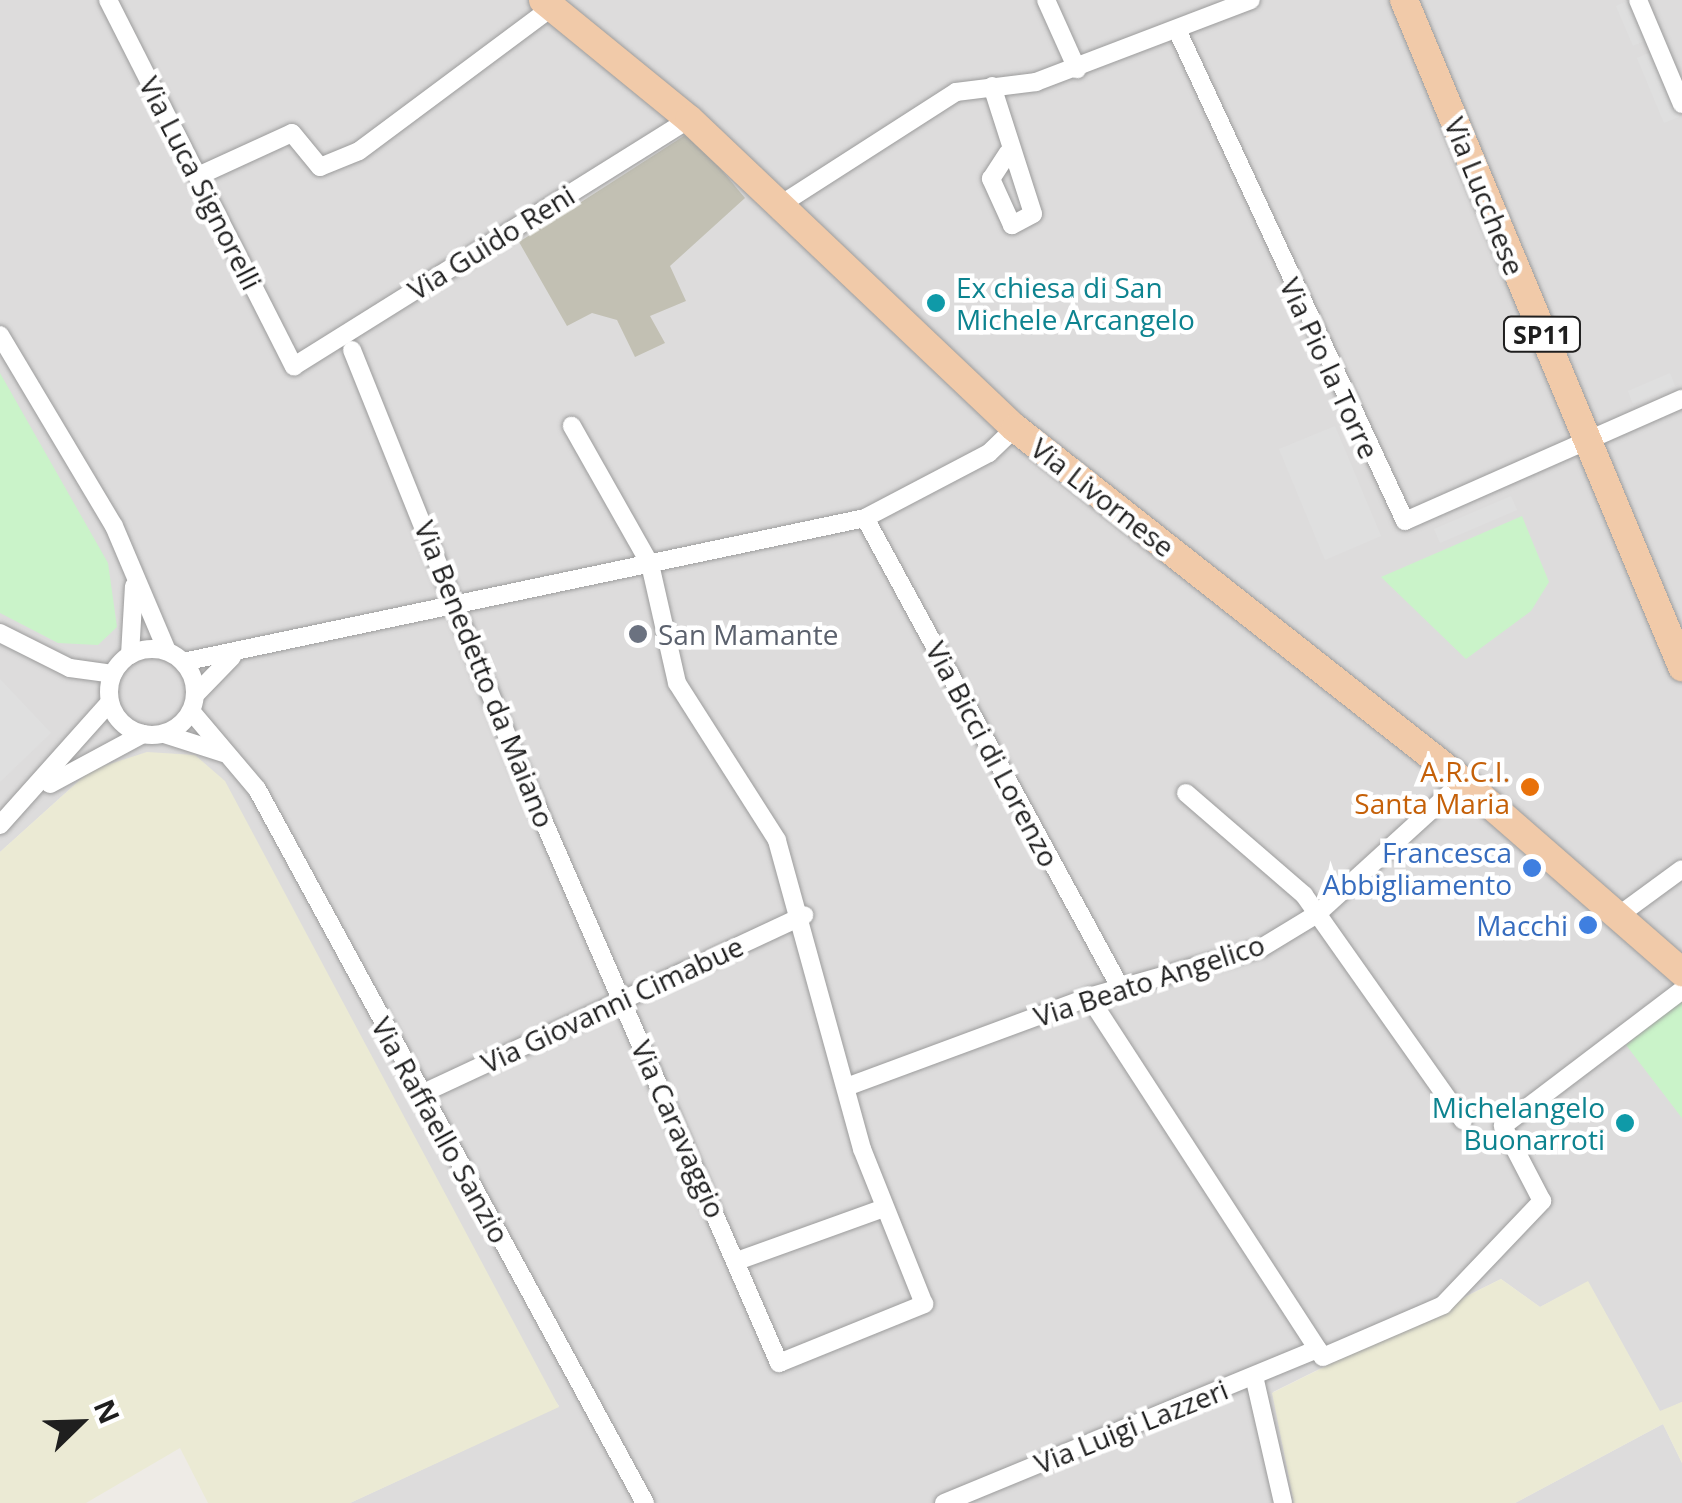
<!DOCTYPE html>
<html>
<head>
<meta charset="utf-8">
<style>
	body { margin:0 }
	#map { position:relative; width:1682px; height:1503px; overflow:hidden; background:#eeebe6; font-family:"Open Sans",sans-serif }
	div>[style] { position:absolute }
	.residential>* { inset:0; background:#dddcdc }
	.construction>* { inset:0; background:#c2c0b3 }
	.farmland>* { inset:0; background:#ebead4 }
	.park>* { inset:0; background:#caf3c9 }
	.parking>* { inset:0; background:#dfdfdf }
	.roads { filter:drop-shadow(0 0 2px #9c9c9c) drop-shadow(0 0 2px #9c9c9c) }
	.street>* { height:18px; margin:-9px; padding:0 9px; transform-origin:9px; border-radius:9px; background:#fff }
	.street>.ring { margin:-9px; padding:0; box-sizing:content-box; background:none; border:18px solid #fff; border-radius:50% }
	.primary>* { height:28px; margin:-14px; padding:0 14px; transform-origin:14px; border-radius:14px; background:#f1caa9 }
	.dots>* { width:28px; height:28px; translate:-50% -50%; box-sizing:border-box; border:5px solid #fff; border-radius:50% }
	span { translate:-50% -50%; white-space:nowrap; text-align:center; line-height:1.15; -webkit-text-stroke:9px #fff; paint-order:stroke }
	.shield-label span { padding:2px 8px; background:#fff; border:2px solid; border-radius:8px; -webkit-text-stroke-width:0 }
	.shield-label { font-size:25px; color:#1f1f1f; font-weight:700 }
	.street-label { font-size:28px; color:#1f1f1f }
	.culture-label { font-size:28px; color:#0d838f }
	.left { translate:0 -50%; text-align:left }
	.right { translate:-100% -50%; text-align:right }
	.worship-label { font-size:28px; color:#5b616d }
	.food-label { font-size:28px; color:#c56008 }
	.shop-label { font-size:28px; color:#366cbe }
	.north { position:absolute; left:30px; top:1373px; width:100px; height:100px; -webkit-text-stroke:8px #fff; paint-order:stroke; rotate:67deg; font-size:28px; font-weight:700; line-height:40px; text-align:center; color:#1f1f1f }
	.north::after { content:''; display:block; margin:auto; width:35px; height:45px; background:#1f1f1f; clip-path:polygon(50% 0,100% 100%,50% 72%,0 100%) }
</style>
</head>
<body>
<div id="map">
	<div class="residential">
		<i style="clip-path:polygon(0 0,1682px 0,1682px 1402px,1660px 1412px,1588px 1282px,1540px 1307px,1501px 1279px,1273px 1392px,1294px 1503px,350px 1503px,559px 1406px,91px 770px,0 852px)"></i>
		<i style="clip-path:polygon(1663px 1424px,1682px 1463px,1682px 1503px,1515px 1503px)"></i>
	</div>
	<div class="construction">
		<i style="clip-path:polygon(690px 132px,745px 198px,670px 266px,686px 301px,650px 316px,665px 343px,635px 357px,617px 320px,592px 313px,567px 326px,519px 242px)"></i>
	</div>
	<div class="farmland">
		<i style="clip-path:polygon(147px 752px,195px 755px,225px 781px,559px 1407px,350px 1503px,208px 1503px,180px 1448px,86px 1503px,0 1503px,0 852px,91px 770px)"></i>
		<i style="clip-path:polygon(1501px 1279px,1540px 1307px,1588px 1281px,1660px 1411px,1682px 1402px,1682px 1463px,1663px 1424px,1515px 1503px,1294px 1503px,1272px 1393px)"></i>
	</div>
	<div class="park">
		<i style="clip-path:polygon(0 373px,108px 563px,117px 627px,98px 645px,58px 643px,0 613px)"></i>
		<i style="clip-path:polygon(1522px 516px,1549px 582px,1531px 611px,1466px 659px,1381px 577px)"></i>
		<i style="clip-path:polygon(1682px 999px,1682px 1118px,1626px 1045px)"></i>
	</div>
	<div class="parking">
		<i style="clip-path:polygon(1629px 0,1646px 40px,1633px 46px,1616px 6px)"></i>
		<i style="clip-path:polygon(1651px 52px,1679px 117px,1664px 123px,1637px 58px)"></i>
		<i style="clip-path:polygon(1670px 373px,1675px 386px,1633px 404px,1628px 391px)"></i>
		<i style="clip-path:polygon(1335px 426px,1381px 536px,1325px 560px,1279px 449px)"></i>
		<i style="clip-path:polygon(1511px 496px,1517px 510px,1440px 543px,1434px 529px)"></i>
		<i style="clip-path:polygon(0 679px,51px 733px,0 782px)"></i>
	</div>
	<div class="roads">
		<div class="street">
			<i style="left:108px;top:0;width:411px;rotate:63.1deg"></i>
			<i style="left:294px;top:366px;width:466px;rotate:-32deg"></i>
			<i style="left:1046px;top:0;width:76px;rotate:65.8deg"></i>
			<i style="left:1638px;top:0;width:113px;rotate:67.1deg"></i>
			<i style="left:1178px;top:32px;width:539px;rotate:65.1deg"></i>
			<i style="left:1405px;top:521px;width:303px;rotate:-23.8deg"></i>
			<i style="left:992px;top:86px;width:134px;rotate:72.2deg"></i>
			<i style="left:1033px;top:214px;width:24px;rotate:152deg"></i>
			<i style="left:1012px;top:225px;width:51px;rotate:-114.5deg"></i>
			<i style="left:991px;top:179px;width:31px;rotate:-57deg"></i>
			<i style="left:198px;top:176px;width:103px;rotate:-24.6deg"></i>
			<i style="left:292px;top:133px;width:44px;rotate:50.5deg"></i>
			<i style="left:320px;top:167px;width:42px;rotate:-22.3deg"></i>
			<i style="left:359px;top:151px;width:239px;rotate:-36.7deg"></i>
			<i style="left:780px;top:205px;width:209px;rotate:-32.7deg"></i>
			<i style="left:956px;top:92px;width:81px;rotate:-7.1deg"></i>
			<i style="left:1036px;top:82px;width:230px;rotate:-20.9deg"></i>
			<i style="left:0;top:335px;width:222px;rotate:59.2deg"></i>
			<i style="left:114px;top:526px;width:136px;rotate:67deg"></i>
			<i style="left:352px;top:350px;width:450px;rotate:68.1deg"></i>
			<i style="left:520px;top:767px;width:650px;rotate:66.51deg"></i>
			<i style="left:779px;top:1363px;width:157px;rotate:-22.1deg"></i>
			<i style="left:924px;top:1304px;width:167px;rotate:-111.8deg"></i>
			<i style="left:862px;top:1149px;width:320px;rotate:-105.4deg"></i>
			<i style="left:777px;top:840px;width:186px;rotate:-122.5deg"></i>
			<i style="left:677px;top:683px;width:122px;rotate:-102.8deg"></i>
			<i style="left:650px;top:564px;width:159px;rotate:-119.5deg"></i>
			<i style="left:865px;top:518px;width:536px;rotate:61.47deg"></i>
			<i style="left:0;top:633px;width:78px;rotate:26.6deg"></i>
			<i style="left:70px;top:668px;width:43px;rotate:7.9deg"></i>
			<i class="ring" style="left:109px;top:649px;width:68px;height:68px"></i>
			<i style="left:130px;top:655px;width:69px;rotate:-86.7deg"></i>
			<i style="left:183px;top:662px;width:697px;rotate:-11.92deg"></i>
			<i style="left:865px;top:518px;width:140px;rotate:-27.7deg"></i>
			<i style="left:989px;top:453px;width:36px;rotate:-44deg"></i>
			<i style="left:195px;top:695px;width:53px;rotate:-45.8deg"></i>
			<i style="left:191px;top:711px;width:102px;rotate:49.8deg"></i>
			<i style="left:257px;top:789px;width:813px;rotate:61.48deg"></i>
			<i style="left:164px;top:734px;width:63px;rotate:17.6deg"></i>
			<i style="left:50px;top:784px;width:106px;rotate:-28.3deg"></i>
			<i style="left:1186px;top:793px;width:156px;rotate:40.8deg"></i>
			<i style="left:1304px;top:895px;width:276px;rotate:54.8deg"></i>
			<i style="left:0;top:825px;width:165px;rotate:-48.2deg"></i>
			<i style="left:1618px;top:916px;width:79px;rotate:-36.3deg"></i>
			<i style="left:1089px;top:997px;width:429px;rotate:57deg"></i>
			<i style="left:1323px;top:1357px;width:131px;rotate:-23.4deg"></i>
			<i style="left:1443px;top:1305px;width:144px;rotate:-46.4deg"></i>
			<i style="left:1542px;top:1201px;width:85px;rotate:-117.5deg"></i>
			<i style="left:1503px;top:1126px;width:225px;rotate:-37.2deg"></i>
			<i style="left:849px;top:1086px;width:256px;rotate:-20.3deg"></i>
			<i style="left:1089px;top:997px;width:179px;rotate:-15.9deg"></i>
			<i style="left:1261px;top:948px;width:66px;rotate:-31.3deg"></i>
			<i style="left:1317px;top:914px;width:197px;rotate:-42.3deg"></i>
			<i style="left:421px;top:1094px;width:423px;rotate:-25deg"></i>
			<i style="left:737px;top:1261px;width:156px;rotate:-19.8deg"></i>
			<i style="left:1254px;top:1376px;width:130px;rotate:77.1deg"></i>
			<i style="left:944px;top:1503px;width:404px;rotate:-22.4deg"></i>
		</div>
		<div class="primary">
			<i style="left:543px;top:0;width:188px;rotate:39.2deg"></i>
			<i style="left:689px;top:119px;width:449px;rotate:43.5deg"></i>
			<i style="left:1015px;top:428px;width:570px;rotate:38.24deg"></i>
			<i style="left:1463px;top:781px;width:291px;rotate:41.1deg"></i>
			<i style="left:1404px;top:0;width:723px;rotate:67.37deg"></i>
		</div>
	</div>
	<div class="dots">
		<i style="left:936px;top:303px;background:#0f9aa8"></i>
		<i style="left:638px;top:634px;background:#6b7280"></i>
		<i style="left:1530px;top:787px;background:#e8710a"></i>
		<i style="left:1532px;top:868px;background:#3f7fe0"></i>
		<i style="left:1588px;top:925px;background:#3f7fe0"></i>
		<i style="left:1625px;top:1123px;background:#0f9aa8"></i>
	</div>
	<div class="shield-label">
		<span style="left:1542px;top:334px">SP11</span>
	</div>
	<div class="street-label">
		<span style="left:201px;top:183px;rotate:63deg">Via Luca Signorelli</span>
		<span style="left:1485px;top:196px;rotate:68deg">Via Lucchese</span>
		<span style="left:491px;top:242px;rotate:-32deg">Via Guido Reni</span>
		<span style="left:1330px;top:368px;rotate:65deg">Via Pio la Torre</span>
		<span style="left:1103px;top:497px;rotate:38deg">Via Livornese</span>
		<span style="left:485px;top:674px;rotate:68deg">Via Benedetto da Maiano</span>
		<span style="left:993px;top:754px;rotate:62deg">Via Bicci di Lorenzo</span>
		<span style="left:1149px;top:980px;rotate:-18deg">Via Beato Angelico</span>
		<span style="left:612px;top:1004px;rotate:-25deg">Via Giovanni Cimabue</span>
		<span style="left:679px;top:1129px;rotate:66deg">Via Caravaggio</span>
		<span style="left:441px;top:1130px;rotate:61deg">Via Raffaello Sanzio</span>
		<span style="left:1131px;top:1426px;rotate:-22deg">Via Luigi Lazzeri</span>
	</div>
	<div class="culture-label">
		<span class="left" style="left:956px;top:303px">Ex chiesa di San<br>Michele Arcangelo</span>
		<span class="right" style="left:1605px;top:1123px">Michelangelo<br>Buonarroti</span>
	</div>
	<div class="worship-label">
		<span class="left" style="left:658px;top:634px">San Mamante</span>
	</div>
	<div class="food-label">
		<span class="right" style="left:1510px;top:787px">A.R.C.I.<br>Santa Maria</span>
	</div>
	<div class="shop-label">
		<span class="right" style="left:1512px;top:868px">Francesca<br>Abbigliamento</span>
		<span class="right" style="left:1568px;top:925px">Macchi</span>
	</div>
	<div class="north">N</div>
</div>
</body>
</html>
